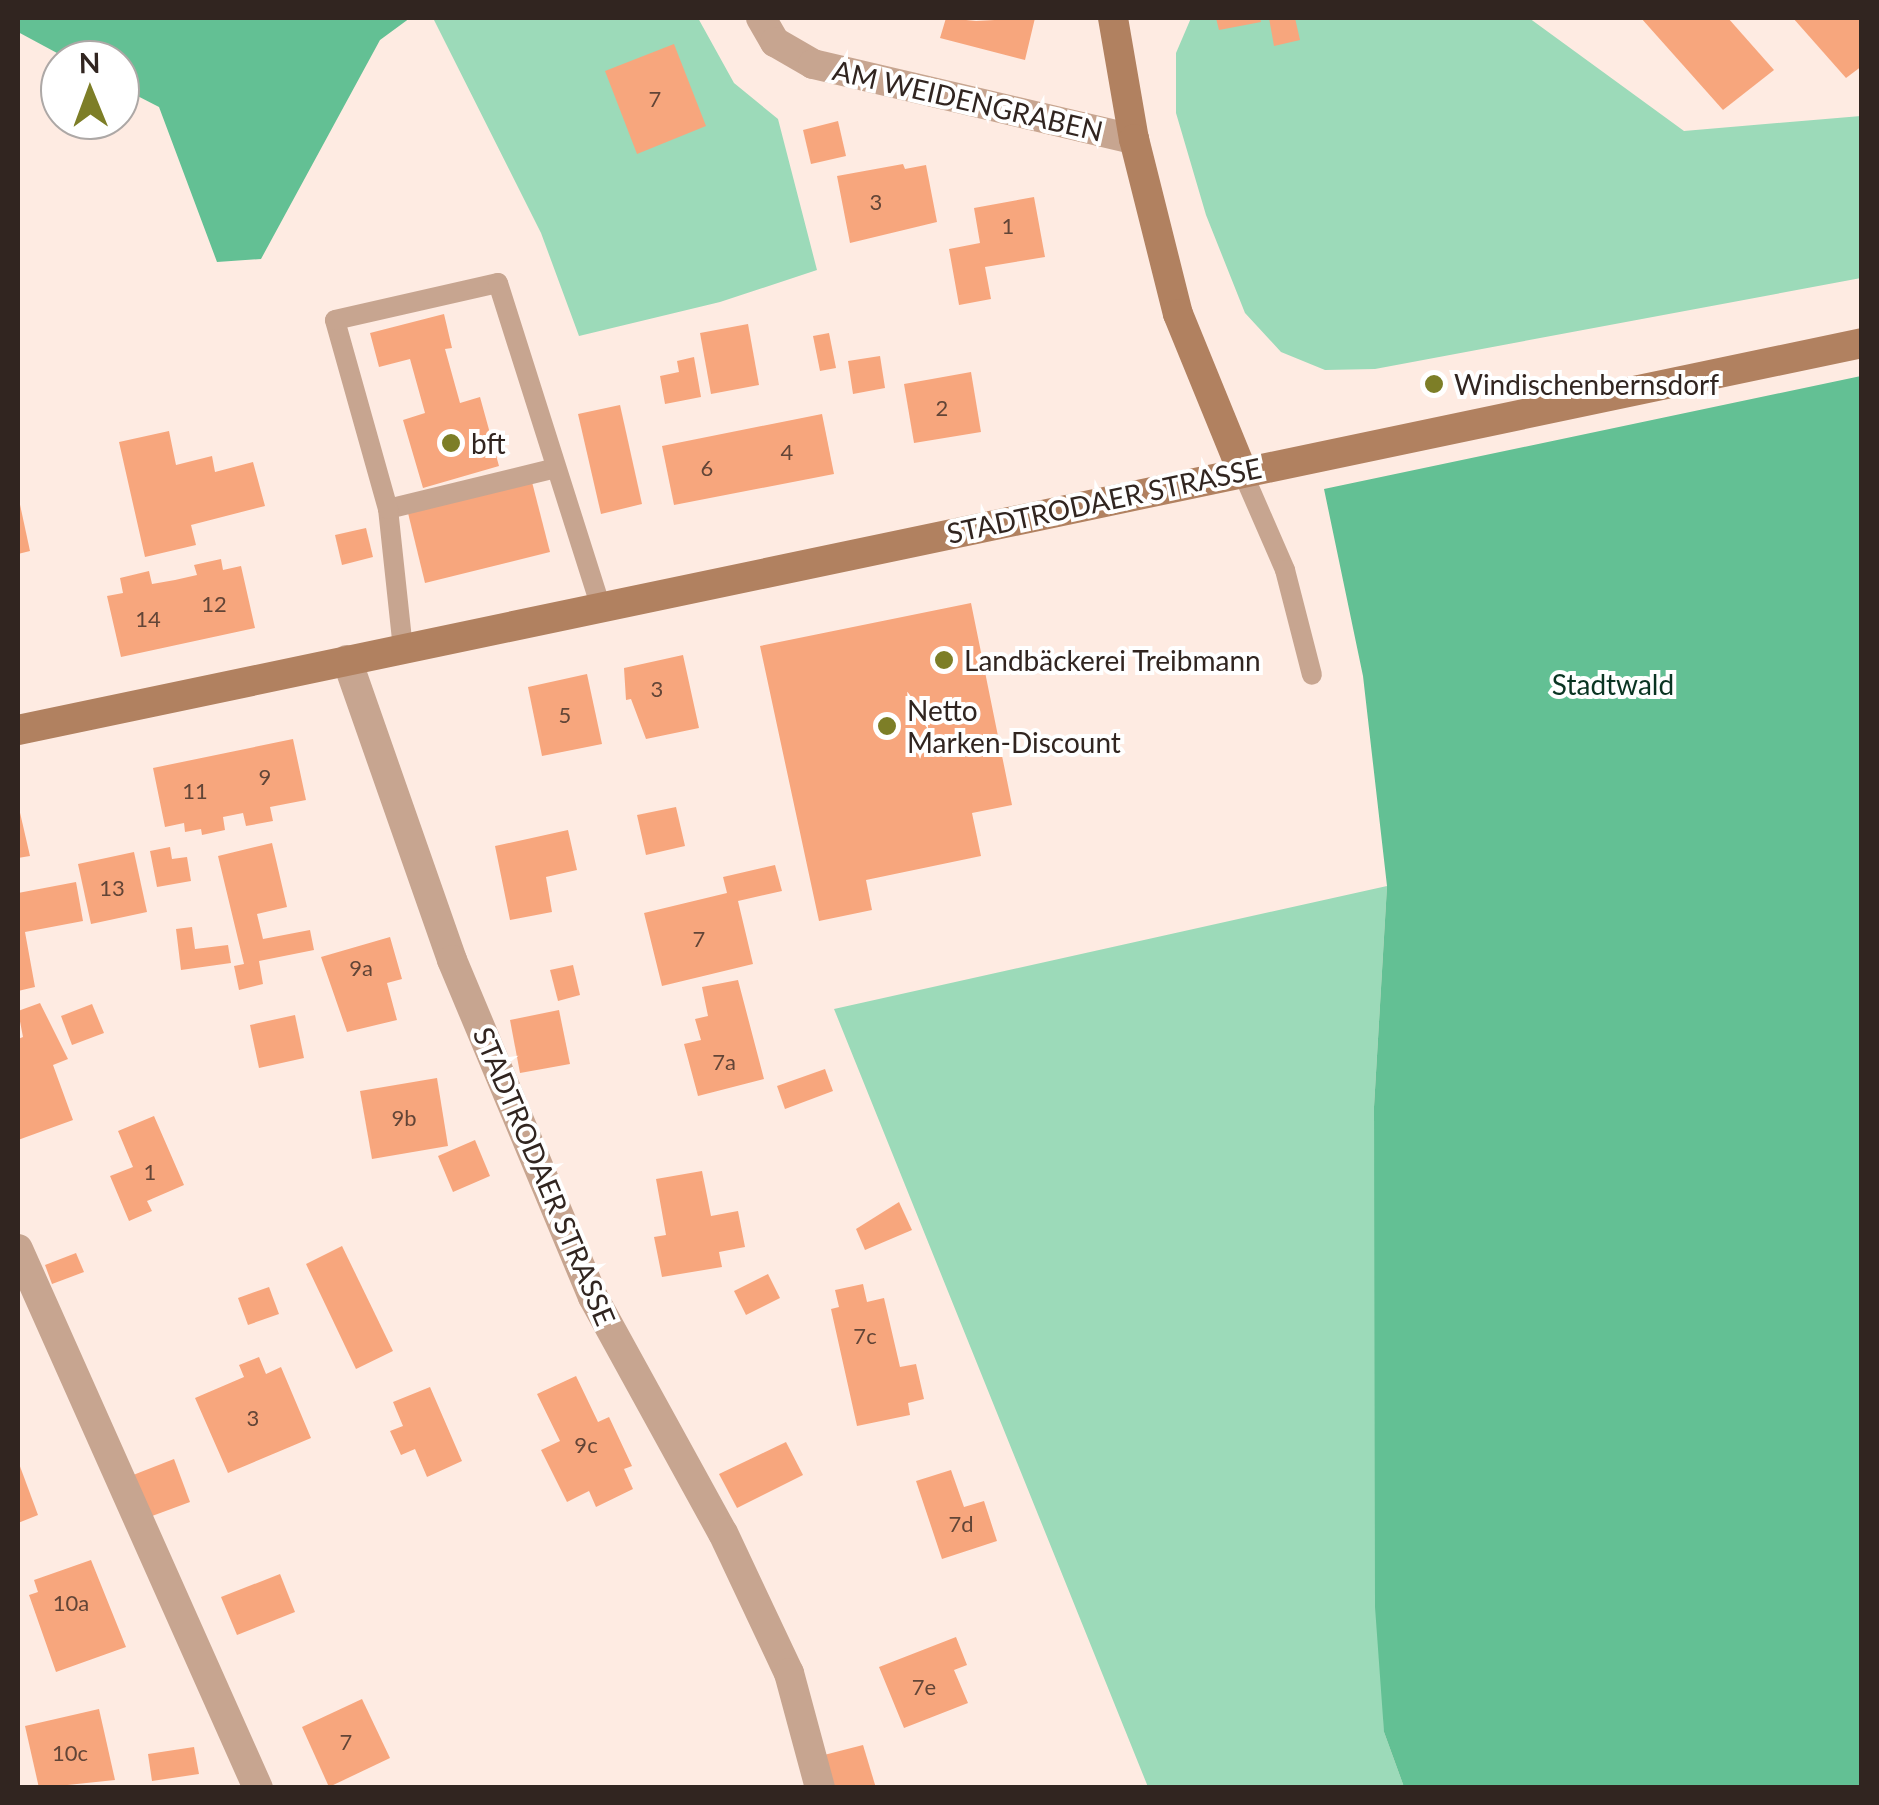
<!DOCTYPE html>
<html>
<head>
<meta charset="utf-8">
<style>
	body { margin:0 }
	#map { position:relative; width:1879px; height:1805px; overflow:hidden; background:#feebe2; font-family:Lato,sans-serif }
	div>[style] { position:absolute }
	.green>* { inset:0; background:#9cdab9 }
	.forest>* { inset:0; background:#63c094 }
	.building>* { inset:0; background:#f7a67d }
	.service>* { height:20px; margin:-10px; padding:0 10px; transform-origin:10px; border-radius:10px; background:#c7a590 }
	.minor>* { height:30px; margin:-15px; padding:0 15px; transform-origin:15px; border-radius:15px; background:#c7a590 }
	.secondary>* { height:30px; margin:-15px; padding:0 15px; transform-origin:15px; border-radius:15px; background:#b18160 }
	.dots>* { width:28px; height:28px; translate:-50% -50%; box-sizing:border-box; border:5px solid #fff; border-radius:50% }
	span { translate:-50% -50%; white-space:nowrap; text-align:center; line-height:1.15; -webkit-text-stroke:8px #fff; paint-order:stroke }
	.number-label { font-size:22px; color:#624537 }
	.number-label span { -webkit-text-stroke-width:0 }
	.street-label { font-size:28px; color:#312520 }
	.poi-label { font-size:28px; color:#312520 }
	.left { translate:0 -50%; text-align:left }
	.park-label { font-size:28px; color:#0a3422 }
	.frame { position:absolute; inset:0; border:20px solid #312520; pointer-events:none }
	.north { position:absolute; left:40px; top:40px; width:100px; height:100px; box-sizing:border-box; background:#fff; border:2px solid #ada8a6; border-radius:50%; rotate:359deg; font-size:28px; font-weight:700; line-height:40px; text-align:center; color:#312520 }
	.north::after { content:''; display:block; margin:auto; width:35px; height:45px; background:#7d7e27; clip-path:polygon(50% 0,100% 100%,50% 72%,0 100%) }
</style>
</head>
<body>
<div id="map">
	<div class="green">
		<i style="clip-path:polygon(433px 18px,698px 18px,734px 83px,778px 119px,817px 270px,720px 302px,579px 336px,541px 233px)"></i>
		<i style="clip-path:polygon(1191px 18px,1529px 18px,1684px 131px,1861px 116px,1861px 278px,1375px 369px,1325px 370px,1281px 352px,1245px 313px,1206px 215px,1176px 113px,1176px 53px)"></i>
		<i style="clip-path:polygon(1387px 886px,1374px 1107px,1384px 1732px,1404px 1787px,1148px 1787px,834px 1009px)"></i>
	</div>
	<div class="forest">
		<i style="clip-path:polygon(18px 18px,410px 18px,380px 40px,261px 259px,217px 262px,159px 107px,120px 87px,120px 60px,70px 60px,18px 32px)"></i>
		<i style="clip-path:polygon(1861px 376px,1861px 1787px,1404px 1787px,1384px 1732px,1375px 1607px,1374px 1107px,1387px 886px,1363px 676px,1324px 489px)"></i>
	</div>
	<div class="building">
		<i style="clip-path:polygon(946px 18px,976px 21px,1035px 18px,1025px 60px,940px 38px)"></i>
		<i style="clip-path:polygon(1216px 18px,1260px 18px,1261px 22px,1219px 30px)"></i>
		<i style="clip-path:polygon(1269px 18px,1295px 18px,1300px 40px,1274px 46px)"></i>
		<i style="clip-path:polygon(1641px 18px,1728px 18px,1774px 70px,1723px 110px)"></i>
		<i style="clip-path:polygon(1793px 18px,1862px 18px,1862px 66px,1846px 78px)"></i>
		<i style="clip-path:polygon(674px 44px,706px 126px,637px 154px,605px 71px)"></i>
		<i style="clip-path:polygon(838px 121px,846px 156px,811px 164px,803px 130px)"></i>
		<i style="clip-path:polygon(903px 164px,905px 169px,926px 165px,937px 222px,850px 243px,837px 176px)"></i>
		<i style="clip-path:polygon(1034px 197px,1045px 257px,985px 267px,991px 299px,959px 305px,949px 249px,980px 243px,974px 208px)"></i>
		<i style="clip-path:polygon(444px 314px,452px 348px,445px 349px,460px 403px,480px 397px,499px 466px,423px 488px,403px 420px,425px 413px,410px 359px,379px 367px,370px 333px)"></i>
		<i style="clip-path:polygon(748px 324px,759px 385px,711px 394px,700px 333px)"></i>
		<i style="clip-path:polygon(829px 333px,836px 368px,820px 371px,813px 336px)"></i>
		<i style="clip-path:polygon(880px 356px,885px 388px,853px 394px,848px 361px)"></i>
		<i style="clip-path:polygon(694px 357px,701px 397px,665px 404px,660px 376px,679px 372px,677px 361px)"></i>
		<i style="clip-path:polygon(971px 372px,981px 432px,914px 443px,904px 384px)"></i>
		<i style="clip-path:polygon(620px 405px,642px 504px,601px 514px,578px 414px)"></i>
		<i style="clip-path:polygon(822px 414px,834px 474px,674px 505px,662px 446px)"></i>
		<i style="clip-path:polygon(169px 431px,176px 465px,212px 456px,215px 472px,253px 462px,265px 506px,191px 525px,196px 545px,145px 557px,119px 442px)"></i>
		<i style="clip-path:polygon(532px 482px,550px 552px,425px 583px,408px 513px)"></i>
		<i style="clip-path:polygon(19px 500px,30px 551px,18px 554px,18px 501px)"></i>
		<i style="clip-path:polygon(366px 528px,373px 557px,342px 565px,335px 535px)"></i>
		<i style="clip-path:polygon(221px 559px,223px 570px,241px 566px,255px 628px,121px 657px,107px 596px,123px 593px,120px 578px,149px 571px,152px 584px,175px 580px,197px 575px,194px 565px)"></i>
		<i style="clip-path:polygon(971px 603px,1012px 805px,972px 813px,981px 856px,866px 880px,872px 910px,819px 921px,760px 646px)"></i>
		<i style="clip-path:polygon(683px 655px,699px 728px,646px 739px,631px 699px,626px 700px,624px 668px)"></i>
		<i style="clip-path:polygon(587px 674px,602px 744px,542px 756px,528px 687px)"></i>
		<i style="clip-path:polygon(293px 739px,306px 800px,270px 807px,273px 821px,246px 826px,243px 813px,223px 817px,225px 830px,202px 835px,201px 829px,185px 832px,184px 823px,165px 827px,153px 768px)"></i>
		<i style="clip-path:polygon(18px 804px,30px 856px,18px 858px)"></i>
		<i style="clip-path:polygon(676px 807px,685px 846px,646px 855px,637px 815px)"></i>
		<i style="clip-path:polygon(568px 830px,577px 870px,546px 877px,552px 912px,510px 920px,495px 846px)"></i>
		<i style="clip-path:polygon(272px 843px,287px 907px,257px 914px,263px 939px,310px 930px,314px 950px,259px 961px,263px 984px,239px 990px,234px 966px,244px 964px,218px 856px)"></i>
		<i style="clip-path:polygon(170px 847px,172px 859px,187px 857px,191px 881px,157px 887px,150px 851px)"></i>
		<i style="clip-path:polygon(134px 852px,147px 912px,91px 924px,78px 864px)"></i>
		<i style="clip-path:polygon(775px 865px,782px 891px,738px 901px,753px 964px,662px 986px,644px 913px,727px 893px,723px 877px)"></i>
		<i style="clip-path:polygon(76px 882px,83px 921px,25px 932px,35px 987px,18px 991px,18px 893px)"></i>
		<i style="clip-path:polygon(192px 927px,195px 949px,228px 945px,231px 963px,181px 970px,176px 929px)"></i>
		<i style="clip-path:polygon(390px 937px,402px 979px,387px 983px,397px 1020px,347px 1032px,321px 957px)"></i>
		<i style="clip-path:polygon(573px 965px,580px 995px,558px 1001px,550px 970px)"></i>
		<i style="clip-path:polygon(738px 980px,764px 1079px,698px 1096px,684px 1044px,701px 1040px,695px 1019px,708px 1016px,702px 987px)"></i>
		<i style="clip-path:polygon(40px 1003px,68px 1059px,53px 1065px,73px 1120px,18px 1140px,18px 1039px,23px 1037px,18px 1011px)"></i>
		<i style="clip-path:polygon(92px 1004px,104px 1033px,72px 1045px,61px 1016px)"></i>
		<i style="clip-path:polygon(559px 1010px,570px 1064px,520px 1073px,510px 1020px)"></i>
		<i style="clip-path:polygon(295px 1015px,304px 1058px,259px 1068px,250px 1025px)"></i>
		<i style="clip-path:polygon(825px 1069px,833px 1091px,785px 1109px,777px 1086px)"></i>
		<i style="clip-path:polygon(437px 1078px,448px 1146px,372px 1159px,360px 1091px)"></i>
		<i style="clip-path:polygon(154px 1116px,184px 1185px,147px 1201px,152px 1211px,129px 1221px,110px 1176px,133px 1167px,118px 1131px)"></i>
		<i style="clip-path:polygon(475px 1140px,490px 1176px,453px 1192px,438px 1156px)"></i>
		<i style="clip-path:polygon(702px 1171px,711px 1216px,738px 1211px,745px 1247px,719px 1252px,722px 1267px,662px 1277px,654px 1237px,666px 1235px,656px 1179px)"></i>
		<i style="clip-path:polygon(899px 1202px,912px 1230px,865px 1250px,856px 1229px)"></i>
		<i style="clip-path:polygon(342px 1246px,393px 1351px,356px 1369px,306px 1264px)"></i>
		<i style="clip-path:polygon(76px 1253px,84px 1272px,52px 1284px,45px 1265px)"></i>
		<i style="clip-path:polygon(768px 1274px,780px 1298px,746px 1315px,734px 1291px)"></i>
		<i style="clip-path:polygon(863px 1284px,867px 1302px,884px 1298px,900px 1367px,916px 1364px,924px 1399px,908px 1403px,910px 1415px,857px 1426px,831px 1309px,839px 1307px,835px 1290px)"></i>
		<i style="clip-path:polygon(269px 1287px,279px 1314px,248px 1325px,238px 1298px)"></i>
		<i style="clip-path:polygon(259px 1357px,266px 1374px,281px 1367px,311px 1438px,228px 1473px,195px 1398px,244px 1377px,239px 1365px)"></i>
		<i style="clip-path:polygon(576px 1376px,598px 1422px,609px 1417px,632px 1466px,624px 1469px,633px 1489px,596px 1507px,589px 1491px,567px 1502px,541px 1450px,560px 1441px,537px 1394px)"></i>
		<i style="clip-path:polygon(430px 1387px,462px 1461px,427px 1477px,415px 1449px,401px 1455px,390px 1431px,403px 1426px,393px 1402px)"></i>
		<i style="clip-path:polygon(786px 1442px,803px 1475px,737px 1508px,719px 1474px)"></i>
		<i style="clip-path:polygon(174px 1459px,190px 1502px,144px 1519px,128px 1477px)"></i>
		<i style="clip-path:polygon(18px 1461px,38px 1515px,18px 1523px)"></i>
		<i style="clip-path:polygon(951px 1470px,964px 1507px,984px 1501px,997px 1541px,942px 1559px,916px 1481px)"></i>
		<i style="clip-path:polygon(91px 1560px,126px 1647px,56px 1672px,29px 1595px,38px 1592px,34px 1580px)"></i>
		<i style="clip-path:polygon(280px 1574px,295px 1612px,237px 1635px,221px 1597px)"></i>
		<i style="clip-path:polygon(956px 1637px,967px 1665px,954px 1670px,968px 1703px,904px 1728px,879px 1667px)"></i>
		<i style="clip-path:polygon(362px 1699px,390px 1758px,329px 1787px,302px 1727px)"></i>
		<i style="clip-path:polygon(99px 1709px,115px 1780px,39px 1788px,25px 1726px)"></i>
		<i style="clip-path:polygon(863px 1745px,876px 1788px,833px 1788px,824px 1755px)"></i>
		<i style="clip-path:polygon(194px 1747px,199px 1774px,152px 1781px,148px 1754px)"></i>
	</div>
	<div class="service">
		<i style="left:1242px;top:471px;width:108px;rotate:66.5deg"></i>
		<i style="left:1285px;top:570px;width:108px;rotate:75.6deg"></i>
		<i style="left:388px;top:509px;width:173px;rotate:-13.7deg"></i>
		<i style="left:403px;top:649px;width:141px;rotate:-96.1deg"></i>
		<i style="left:388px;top:509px;width:196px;rotate:-105.7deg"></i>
		<i style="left:335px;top:320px;width:167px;rotate:-12.8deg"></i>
		<i style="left:498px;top:283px;width:340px;rotate:72.4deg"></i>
	</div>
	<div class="minor">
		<i style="left:761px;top:18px;width:28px;rotate:60deg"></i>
		<i style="left:775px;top:42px;width:44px;rotate:30.1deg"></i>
		<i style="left:813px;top:64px;width:330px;rotate:13.2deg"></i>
		<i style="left:347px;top:660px;width:318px;rotate:70.7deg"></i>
		<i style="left:452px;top:960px;width:365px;rotate:67.3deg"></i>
		<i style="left:593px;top:1297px;width:269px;rotate:61.2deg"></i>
		<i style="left:723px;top:1533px;width:155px;rotate:64.8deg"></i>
		<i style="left:789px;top:1673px;width:119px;rotate:74.9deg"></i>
		<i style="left:18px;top:1249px;width:590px;rotate:66deg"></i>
	</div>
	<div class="secondary">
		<i style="left:1113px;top:18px;width:123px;rotate:80.2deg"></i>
		<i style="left:1134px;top:139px;width:180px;rotate:75.9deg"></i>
		<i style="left:1178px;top:314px;width:170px;rotate:67.8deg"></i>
		<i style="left:18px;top:730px;width:1884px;rotate:-11.85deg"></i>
	</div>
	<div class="dots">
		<i style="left:1434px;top:384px;background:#7d7e27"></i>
		<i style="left:451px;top:443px;background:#7d7e27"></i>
		<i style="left:944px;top:660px;background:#7d7e27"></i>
		<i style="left:887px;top:726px;background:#7d7e27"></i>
	</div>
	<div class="number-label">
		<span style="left:655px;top:99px">7</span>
		<span style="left:876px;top:202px">3</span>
		<span style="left:1008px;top:226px">1</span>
		<span style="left:942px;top:408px">2</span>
		<span style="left:787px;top:452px">4</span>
		<span style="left:707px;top:468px">6</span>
		<span style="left:214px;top:604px">12</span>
		<span style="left:148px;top:619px">14</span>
		<span style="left:657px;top:689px">3</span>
		<span style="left:565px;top:715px">5</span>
		<span style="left:265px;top:777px">9</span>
		<span style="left:195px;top:791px">11</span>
		<span style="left:112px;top:888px">13</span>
		<span style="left:699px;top:939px">7</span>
		<span style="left:361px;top:968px">9a</span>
		<span style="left:724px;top:1062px">7a</span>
		<span style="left:404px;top:1118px">9b</span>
		<span style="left:150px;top:1172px">1</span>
		<span style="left:865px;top:1336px">7c</span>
		<span style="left:253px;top:1418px">3</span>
		<span style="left:586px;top:1445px">9c</span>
		<span style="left:961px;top:1524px">7d</span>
		<span style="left:71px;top:1603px">10a</span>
		<span style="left:924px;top:1687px">7e</span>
		<span style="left:346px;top:1742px">7</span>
		<span style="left:70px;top:1753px">10c</span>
	</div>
	<div class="street-label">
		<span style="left:968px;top:100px;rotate:13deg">AM WEIDENGRABEN</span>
		<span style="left:1104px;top:500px;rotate:-12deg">STADTRODAER STRASSE</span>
		<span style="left:545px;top:1176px;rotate:67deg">STADTRODAER STRASSE</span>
	</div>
	<div class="poi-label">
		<span class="left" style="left:1454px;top:384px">Windischenbernsdorf</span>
		<span class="left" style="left:471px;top:443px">bft</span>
		<span class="left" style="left:964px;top:660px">Landbäckerei Treibmann</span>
		<span class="left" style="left:907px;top:726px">Netto<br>Marken-Discount</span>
	</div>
	<div class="park-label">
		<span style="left:1613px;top:684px">Stadtwald</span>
	</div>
	<div class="frame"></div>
	<div class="north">N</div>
</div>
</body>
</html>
